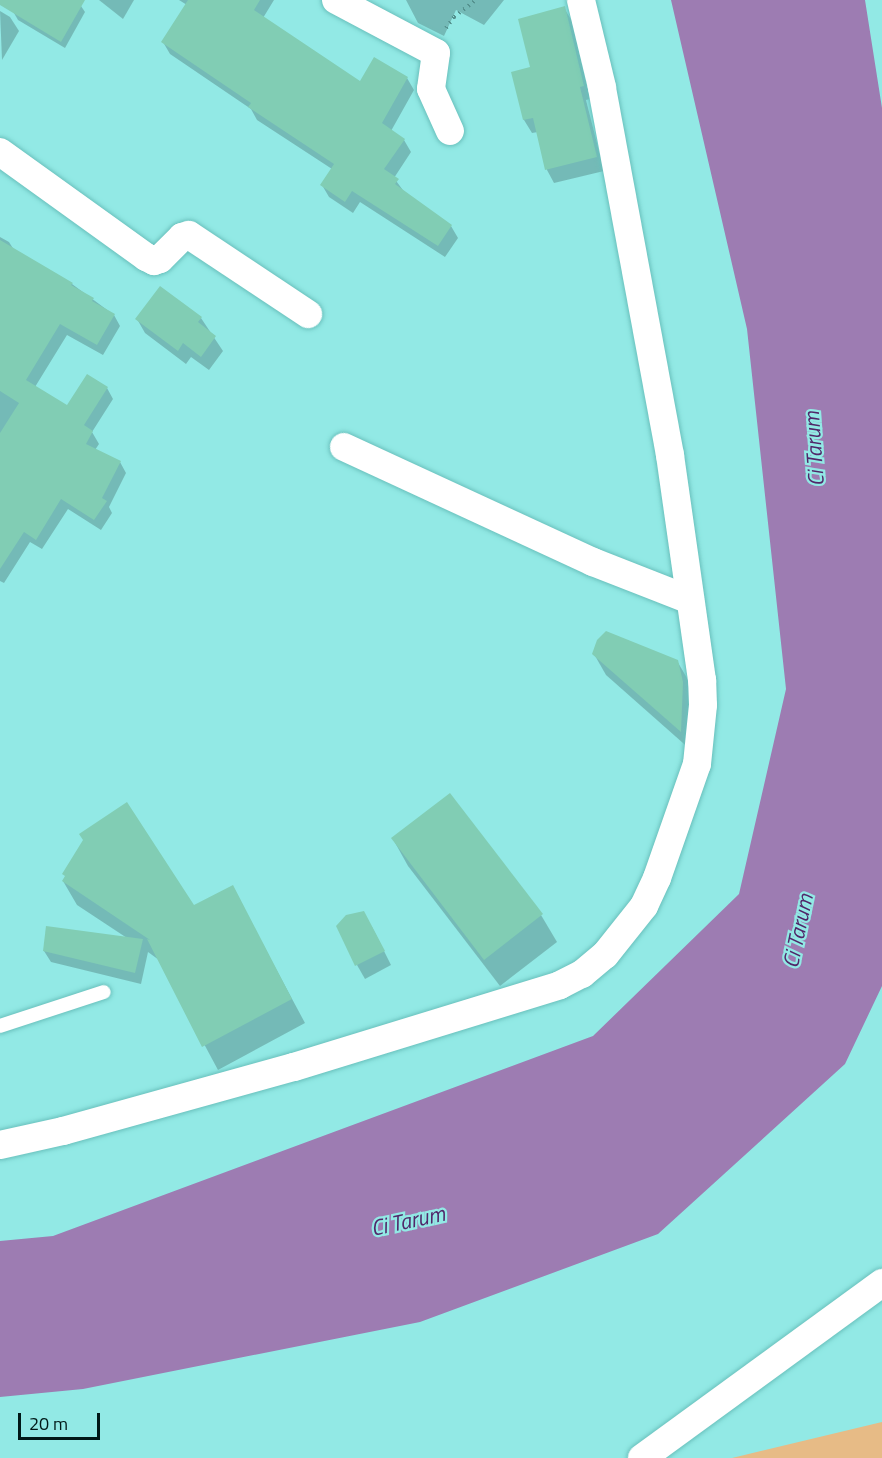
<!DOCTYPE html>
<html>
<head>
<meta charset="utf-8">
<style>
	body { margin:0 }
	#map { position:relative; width:882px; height:1458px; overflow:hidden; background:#92e9e5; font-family:"Titillium Web",sans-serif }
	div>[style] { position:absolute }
	.green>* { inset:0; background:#e7bb86 }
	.water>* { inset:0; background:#9d7cb2 }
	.shadow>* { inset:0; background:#0003 }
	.building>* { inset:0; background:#81cdb4 }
	.path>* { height:4px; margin-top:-2px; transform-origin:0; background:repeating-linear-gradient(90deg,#55928f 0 1.5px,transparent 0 6px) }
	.roads { filter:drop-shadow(0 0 2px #69c0bc) drop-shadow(0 0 2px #69c0bc) }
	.service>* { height:14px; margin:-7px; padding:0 7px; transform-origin:7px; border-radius:7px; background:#fff }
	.minor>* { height:28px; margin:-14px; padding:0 14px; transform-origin:14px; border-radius:14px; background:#fff }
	span { translate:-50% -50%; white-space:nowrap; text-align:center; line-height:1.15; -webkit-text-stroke:4.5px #92e9e5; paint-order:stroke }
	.water-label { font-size:22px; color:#512769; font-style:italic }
	.scale { position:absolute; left:18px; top:1413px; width:82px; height:27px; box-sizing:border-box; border:3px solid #001817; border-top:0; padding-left:8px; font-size:18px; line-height:21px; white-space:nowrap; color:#001817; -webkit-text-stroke:4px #92e9e5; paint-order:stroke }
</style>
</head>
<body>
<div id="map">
	<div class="green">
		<i style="clip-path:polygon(882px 1422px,882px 1458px,732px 1458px)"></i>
	</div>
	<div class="water">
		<i style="clip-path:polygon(671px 0,865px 0,882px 108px,882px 986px,845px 1064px,658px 1234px,420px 1322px,83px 1389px,0 1397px,0 1241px,53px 1236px,593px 1036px,739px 894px,786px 689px,747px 329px)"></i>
	</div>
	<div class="shadow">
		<i style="clip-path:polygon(22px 0,72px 0,81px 6px,85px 12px,65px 48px,18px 20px,14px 13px)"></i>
		<i style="clip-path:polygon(99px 0,134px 0,123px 19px)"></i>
		<i style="clip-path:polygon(179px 0,274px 0,263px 18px,360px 83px,407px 78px,414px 90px,391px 131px,404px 140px,411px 152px,394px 178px,405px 193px,451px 226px,458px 238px,445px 257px,360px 202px,353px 213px,329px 197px,322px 185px,332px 169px,257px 120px,251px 109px,170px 54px,163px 42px,187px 5px)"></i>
		<i style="clip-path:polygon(406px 0,504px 0,484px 25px,456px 10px,444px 36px,418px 23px)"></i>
		<i style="clip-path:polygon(564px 8px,572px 21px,590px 99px,586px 100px,604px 171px,554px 183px,547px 170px,538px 132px,532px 133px,524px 120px,513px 73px,532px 68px)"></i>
		<i style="clip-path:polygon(0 11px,10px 17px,19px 31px,2px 60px)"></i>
		<i style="clip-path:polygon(0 237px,9px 242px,14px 250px,72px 284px,114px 315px,120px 326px,103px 355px,67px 335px,35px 387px,68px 407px,107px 388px,113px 399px,92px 432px,99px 444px,95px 450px,120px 462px,126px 473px,109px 507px,112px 513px,101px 530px,68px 509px,42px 549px,30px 542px,4px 583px,0 581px)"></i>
		<i style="clip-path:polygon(201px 318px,223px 351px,209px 370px,191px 357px,186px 364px,145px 333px,137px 319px)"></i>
		<i style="clip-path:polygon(594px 654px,677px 661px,690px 683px,692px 751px,606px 675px)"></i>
		<i style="clip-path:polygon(393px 839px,541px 915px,557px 942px,500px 986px,408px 866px)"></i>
		<i style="clip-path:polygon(63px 881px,193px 907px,232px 887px,305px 1023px,218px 1070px,159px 960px,148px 952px,141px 984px,51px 962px,44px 951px,127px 938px,77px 905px)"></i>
		<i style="clip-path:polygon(372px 927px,391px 965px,365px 979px,357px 965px)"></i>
	</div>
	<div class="building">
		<i style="clip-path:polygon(0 0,85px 0,61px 42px,0 5px)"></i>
		<i style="clip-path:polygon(188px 0,260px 0,254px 10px,360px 81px,374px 57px,408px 77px,382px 123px,405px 139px,384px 169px,399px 179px,395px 184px,452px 225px,438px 246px,352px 191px,345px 202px,320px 185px,334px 164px,248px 107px,251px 103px,161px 42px)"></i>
		<i style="clip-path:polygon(565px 6px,584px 86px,580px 87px,597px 157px,545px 170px,533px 118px,523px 120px,511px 72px,530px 67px,518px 19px)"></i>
		<i style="clip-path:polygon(0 240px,73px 283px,71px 285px,94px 298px,92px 301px,115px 314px,97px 345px,60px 324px,26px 380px,67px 405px,87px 374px,108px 387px,84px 425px,93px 431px,86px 444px,121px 461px,102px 498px,107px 501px,94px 520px,61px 499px,36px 540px,24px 532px,0 569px,0 433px,19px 403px,0 391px)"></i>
		<i style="clip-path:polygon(160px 286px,202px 317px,198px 322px,216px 336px,201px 357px,183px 343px,178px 351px,135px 319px)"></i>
		<i style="clip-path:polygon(606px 631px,678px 660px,683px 682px,681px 732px,592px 654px,597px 640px)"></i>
		<i style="clip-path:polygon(450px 793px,543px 914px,484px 960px,391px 838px)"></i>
		<i style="clip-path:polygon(127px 802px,194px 905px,233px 885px,292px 999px,202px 1047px,147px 939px,150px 940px,62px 881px,65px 876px,62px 874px,83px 840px,79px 834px)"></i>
		<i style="clip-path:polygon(364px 911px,385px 951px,355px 966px,336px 926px,346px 915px)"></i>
		<i style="clip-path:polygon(46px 926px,143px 939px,135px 973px,43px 951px)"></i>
	</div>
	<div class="path">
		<i style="left:446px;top:28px;width:14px;rotate:-54deg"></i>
		<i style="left:454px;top:17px;width:28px;rotate:-38deg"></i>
	</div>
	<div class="roads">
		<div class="service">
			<i style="left:0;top:1026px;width:109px;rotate:-18.1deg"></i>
		</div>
		<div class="minor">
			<i style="left:336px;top:0;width:113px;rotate:27.9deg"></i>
			<i style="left:436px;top:53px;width:36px;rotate:98deg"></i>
			<i style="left:431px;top:89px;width:46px;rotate:65.7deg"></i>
			<i style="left:0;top:152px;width:180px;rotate:35.7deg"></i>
			<i style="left:146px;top:257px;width:9px;rotate:27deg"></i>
			<i style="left:154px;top:261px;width:6px;rotate:-18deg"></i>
			<i style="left:160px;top:259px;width:31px;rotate:-45deg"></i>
			<i style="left:182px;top:237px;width:7px;rotate:-16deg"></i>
			<i style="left:189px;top:235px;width:143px;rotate:33.6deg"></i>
			<i style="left:344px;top:447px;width:274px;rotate:24.8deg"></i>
			<i style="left:593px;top:562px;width:104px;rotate:21.4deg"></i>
			<i style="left:0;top:1145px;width:65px;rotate:-12.5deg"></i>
			<i style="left:63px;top:1131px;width:240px;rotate:-15.5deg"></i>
			<i style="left:294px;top:1067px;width:278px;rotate:-17.1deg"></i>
			<i style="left:560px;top:985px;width:25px;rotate:-27deg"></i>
			<i style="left:582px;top:974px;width:30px;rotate:-40deg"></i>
			<i style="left:605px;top:955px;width:63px;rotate:-51.5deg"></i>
			<i style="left:644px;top:906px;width:31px;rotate:-65deg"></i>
			<i style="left:657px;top:878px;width:121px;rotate:-70.7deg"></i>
			<i style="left:697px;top:764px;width:59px;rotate:-84.2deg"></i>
			<i style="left:703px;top:705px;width:25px;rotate:-92deg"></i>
			<i style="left:702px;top:680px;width:227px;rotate:-98.1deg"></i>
			<i style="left:670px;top:455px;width:374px;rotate:-100.5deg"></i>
			<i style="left:602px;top:87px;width:89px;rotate:-103.6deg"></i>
			<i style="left:642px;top:1458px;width:297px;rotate:-36.1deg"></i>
		</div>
	</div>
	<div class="water-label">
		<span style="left:814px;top:449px;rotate:-94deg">Ci Tarum</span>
		<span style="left:798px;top:931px;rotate:-78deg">Ci Tarum</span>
		<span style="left:408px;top:1221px;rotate:-12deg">Ci Tarum</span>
	</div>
	<div class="scale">20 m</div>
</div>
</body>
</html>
